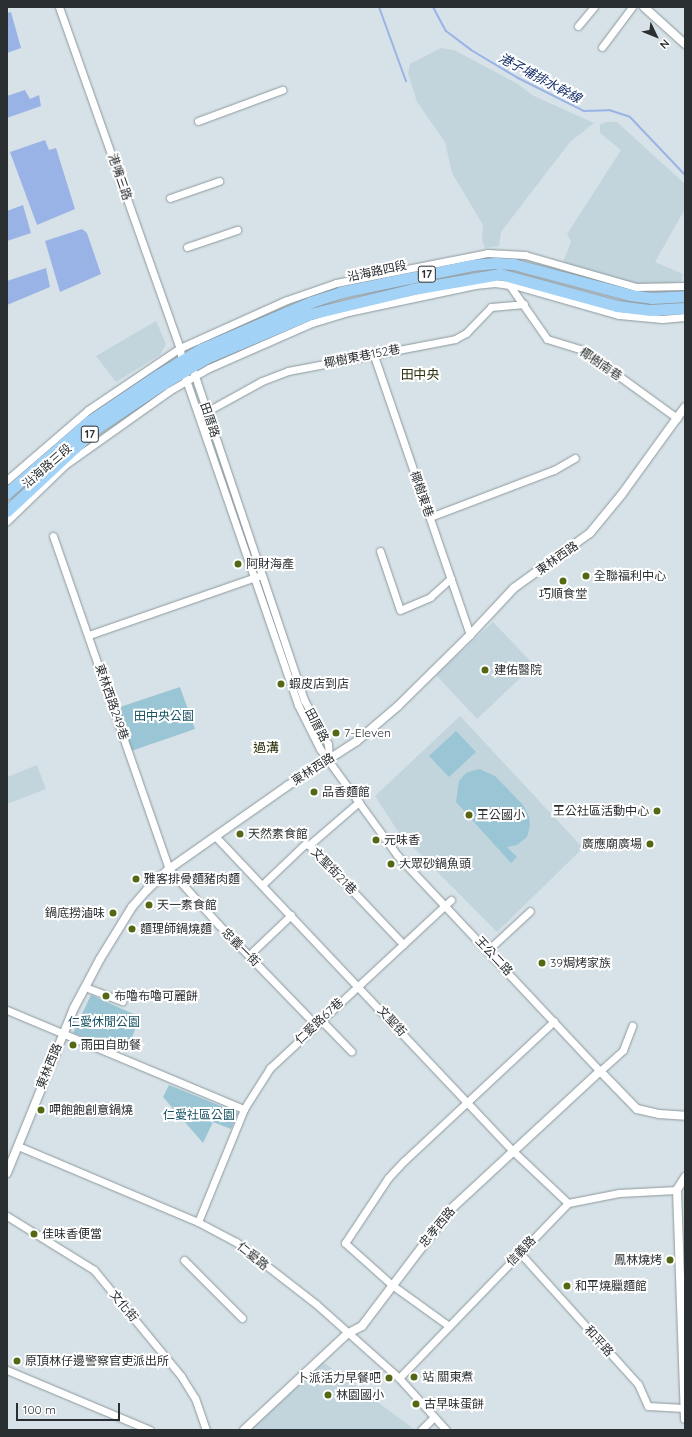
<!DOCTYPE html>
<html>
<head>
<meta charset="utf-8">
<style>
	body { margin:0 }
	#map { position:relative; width:692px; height:1437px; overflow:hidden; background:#d6e2e7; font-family:Quicksand,"Noto Sans TC",sans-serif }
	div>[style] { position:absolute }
	.built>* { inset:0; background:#c2d5dd }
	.green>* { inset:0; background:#9ac5d5 }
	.water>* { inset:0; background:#9ab3e6 }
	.stream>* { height:2px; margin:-1px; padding:0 1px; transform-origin:1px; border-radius:1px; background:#9ab3e6 }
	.roads { filter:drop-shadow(0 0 1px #8d989d) drop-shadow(0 0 1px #8d989d) }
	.minor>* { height:7px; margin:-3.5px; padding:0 3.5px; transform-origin:3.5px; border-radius:3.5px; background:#fff }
	.tertiary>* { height:8px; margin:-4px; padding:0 4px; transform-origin:4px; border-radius:4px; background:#fff }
	.primary>* { height:11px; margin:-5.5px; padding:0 5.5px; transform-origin:5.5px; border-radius:5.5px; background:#a3d2f7 }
	.dots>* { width:11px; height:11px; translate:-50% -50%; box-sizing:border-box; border:2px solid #fff; border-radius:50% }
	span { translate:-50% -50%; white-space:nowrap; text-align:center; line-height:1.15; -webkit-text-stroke:4px #fff; paint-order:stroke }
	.shield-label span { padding:1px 3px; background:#fff; border:1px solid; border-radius:3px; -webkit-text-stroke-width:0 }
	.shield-label { font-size:11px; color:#2a2f31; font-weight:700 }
	.street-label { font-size:12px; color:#2a2f31 }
	.poi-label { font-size:12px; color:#2a2f31 }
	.left { translate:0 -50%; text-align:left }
	.right { translate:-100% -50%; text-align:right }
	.park-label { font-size:12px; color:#185264 }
	.water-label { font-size:13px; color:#132c67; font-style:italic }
	.neighbourhood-label { font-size:13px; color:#27300a }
	.frame { position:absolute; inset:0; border:8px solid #2a2f31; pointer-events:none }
	.north { position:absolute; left:636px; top:16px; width:40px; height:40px; -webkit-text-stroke:3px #fff; paint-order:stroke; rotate:133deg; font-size:11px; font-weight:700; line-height:16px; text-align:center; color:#2a2f31 }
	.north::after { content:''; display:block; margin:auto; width:14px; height:18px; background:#2a2f31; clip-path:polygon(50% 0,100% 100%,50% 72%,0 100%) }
	.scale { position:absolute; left:16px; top:1403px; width:104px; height:18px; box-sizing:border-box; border:2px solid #2a2f31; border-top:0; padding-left:5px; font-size:12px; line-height:14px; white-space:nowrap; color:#2a2f31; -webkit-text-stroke:3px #fff; paint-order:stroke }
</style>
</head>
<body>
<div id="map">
	<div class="built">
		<i style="clip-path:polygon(441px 48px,454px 50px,516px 83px,534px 96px,594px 123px,570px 142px,501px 232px,499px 246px,485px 248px,482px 240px,483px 225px,452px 173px,445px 142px,417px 102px,408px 73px,410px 64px)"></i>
		<i style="clip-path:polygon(606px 122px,617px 122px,685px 184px,685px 209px,655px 262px,683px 274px,681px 282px,647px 286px,604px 277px,563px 262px,571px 242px,567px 234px,621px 150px,600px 133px,600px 125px)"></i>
		<i style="clip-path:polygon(156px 321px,166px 344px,160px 355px,116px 382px,96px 356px)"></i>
		<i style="clip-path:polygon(493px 622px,534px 665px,477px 719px,436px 675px)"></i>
		<i style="clip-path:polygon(460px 716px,583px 848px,497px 932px,399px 833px,375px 796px)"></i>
		<i style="clip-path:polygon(37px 765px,46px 789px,7px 804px,7px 777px)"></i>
		<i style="clip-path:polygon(323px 1362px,414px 1429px,251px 1430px)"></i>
	</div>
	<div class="green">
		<i style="clip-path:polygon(180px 687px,195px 729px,131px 751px,117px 708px)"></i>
		<i style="clip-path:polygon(456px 731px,476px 752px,449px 777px,429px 756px)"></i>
		<i style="clip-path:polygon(479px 769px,495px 776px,523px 805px,529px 817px,530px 825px,527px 837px,517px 845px,507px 847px,517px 857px,511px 863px,456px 802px,459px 781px,466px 773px)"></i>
		<i style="clip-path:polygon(91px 995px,140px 1017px,126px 1052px,73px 1033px)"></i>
		<i style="clip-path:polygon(169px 1085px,238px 1113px,231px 1129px,213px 1122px,203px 1143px,163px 1097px)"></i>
	</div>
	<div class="water">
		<i style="clip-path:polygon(11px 12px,21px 48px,7px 53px,7px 13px)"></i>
		<i style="clip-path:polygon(25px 90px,30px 99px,39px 95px,41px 106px,7px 118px,7px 96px)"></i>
		<i style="clip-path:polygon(45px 140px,49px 150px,56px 148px,75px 209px,37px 225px,10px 152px)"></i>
		<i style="clip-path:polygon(23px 205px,31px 233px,7px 241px,7px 211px)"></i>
		<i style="clip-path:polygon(82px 229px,87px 233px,101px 274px,60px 292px,45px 241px)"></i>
		<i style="clip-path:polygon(46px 268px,50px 287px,7px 305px,7px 281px)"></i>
	</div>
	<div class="stream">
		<i style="left:379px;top:7px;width:79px;rotate:70deg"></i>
		<i style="left:433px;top:7px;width:27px;rotate:62deg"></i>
		<i style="left:446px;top:31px;width:31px;rotate:37deg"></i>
		<i style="left:471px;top:50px;width:55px;rotate:30.8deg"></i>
		<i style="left:518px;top:78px;width:74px;rotate:26.6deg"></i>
		<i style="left:584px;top:111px;width:25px;rotate:-2deg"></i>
		<i style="left:609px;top:110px;width:22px;rotate:18deg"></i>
		<i style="left:630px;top:117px;width:80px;rotate:46.5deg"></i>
	</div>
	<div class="roads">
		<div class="minor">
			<i style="left:59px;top:7px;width:362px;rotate:70.5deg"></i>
			<i style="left:180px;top:348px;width:23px;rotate:83deg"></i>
			<i style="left:183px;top:371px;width:353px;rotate:71deg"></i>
			<i style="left:298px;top:705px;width:49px;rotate:63.4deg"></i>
			<i style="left:320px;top:749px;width:131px;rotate:54deg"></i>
			<i style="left:397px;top:855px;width:296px;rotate:46.8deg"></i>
			<i style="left:600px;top:1071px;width:31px;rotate:-42deg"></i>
			<i style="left:623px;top:1050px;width:26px;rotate:-69deg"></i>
			<i style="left:578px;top:26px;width:25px;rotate:-50deg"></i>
			<i style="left:602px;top:47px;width:50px;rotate:-53.1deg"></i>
			<i style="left:198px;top:121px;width:90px;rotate:-20.3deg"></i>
			<i style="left:170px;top:198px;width:52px;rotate:-19.1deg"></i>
			<i style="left:187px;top:247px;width:53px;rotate:-18.8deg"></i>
			<i style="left:508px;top:283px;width:68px;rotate:55.1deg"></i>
			<i style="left:547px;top:339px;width:38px;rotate:17deg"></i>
			<i style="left:583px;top:350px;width:116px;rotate:35.9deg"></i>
			<i style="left:373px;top:353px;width:298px;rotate:71deg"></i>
			<i style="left:194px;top:373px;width:345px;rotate:71.4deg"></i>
			<i style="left:304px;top:700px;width:50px;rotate:61.4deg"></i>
			<i style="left:328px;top:744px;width:14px;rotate:86deg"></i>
			<i style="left:204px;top:413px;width:66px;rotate:-28.9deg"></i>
			<i style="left:262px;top:381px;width:28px;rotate:-21deg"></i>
			<i style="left:288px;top:371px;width:170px;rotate:-10.8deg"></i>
			<i style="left:455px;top:339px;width:13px;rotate:-29deg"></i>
			<i style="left:466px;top:333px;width:36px;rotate:-46deg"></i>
			<i style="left:491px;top:307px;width:33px;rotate:-5deg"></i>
			<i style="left:7px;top:480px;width:107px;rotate:-40.8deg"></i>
			<i style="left:88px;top:410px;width:111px;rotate:-34deg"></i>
			<i style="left:180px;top:348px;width:117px;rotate:-24.2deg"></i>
			<i style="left:287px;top:300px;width:52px;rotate:-19.1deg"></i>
			<i style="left:336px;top:283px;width:154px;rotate:-11.2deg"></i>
			<i style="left:487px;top:253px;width:38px;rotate:3deg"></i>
			<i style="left:525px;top:255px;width:116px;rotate:16.1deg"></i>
			<i style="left:636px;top:287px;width:49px;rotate:-1.2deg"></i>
			<i style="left:430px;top:517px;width:133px;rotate:-20.8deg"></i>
			<i style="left:554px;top:470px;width:24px;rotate:-30deg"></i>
			<i style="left:7px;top:521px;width:81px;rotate:-44deg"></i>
			<i style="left:65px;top:465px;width:128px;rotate:-35.4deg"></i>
			<i style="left:169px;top:391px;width:46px;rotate:-29.9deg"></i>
			<i style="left:209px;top:368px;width:112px;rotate:-23.6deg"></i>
			<i style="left:312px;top:323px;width:38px;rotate:-17deg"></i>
			<i style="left:348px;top:312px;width:130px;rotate:-12deg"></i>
			<i style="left:475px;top:285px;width:20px;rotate:-6deg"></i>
			<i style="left:495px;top:283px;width:22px;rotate:8deg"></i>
			<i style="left:517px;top:286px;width:106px;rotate:15.9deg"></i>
			<i style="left:619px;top:315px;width:43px;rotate:5.3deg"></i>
			<i style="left:662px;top:319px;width:23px;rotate:-5deg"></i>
			<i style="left:53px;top:536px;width:353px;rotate:70.8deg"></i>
			<i style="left:169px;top:869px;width:74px;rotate:48.3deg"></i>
			<i style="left:218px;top:924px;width:139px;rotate:45.9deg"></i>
			<i style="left:380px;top:551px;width:62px;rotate:71.3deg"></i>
			<i style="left:400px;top:610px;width:33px;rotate:-23deg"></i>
			<i style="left:430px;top:597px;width:28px;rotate:-42deg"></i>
			<i style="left:89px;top:635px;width:179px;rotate:-19.2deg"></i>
			<i style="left:216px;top:837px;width:434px;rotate:46.6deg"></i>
			<i style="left:514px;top:1152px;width:74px;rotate:43.4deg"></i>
			<i style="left:309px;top:845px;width:66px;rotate:-40.7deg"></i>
			<i style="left:262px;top:885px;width:59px;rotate:-43.6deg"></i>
			<i style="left:305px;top:844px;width:4px;rotate:14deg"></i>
			<i style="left:309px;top:845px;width:137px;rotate:46.5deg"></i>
			<i style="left:488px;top:950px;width:57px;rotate:-42.9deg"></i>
			<i style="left:249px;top:955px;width:58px;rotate:-43.6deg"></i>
			<i style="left:85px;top:987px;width:40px;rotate:21deg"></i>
			<i style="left:7px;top:1010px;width:257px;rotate:22.7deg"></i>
			<i style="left:320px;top:1019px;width:45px;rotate:45.9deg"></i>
			<i style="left:18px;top:1146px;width:195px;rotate:22.9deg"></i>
			<i style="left:198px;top:1222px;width:43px;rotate:27.8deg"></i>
			<i style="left:236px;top:1242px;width:101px;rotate:37.8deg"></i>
			<i style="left:316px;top:1304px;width:111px;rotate:41.7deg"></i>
			<i style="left:399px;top:1378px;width:70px;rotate:47.9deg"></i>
			<i style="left:7px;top:1216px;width:102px;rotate:31.8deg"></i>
			<i style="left:94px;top:1270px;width:137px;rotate:50.6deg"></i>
			<i style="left:181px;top:1376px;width:26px;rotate:58deg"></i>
			<i style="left:195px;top:1398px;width:34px;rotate:71deg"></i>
			<i style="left:198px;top:1222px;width:122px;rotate:-67.8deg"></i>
			<i style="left:244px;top:1109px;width:49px;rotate:-57.6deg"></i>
			<i style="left:270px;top:1068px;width:247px;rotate:-42.9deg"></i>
			<i style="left:519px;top:1252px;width:178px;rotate:48deg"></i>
			<i style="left:638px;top:1384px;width:24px;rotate:66deg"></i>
			<i style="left:648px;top:1406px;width:36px;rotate:3deg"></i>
			<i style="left:184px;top:1260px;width:82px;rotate:45deg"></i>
			<i style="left:449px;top:1326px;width:70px;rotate:-144.3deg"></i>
			<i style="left:392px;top:1285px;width:63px;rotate:-138.2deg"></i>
			<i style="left:345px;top:1243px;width:78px;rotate:-56.5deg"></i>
			<i style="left:388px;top:1178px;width:23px;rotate:-47deg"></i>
			<i style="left:404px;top:1161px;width:205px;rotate:-43deg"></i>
			<i style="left:7px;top:1370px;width:155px;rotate:22.8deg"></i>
			<i style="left:399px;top:1378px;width:243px;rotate:-46deg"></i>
			<i style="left:568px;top:1203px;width:52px;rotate:-11.1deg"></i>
			<i style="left:619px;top:1193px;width:58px;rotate:-3deg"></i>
			<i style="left:421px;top:1430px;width:18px;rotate:-45deg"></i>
		</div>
		<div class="tertiary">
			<i style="left:644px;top:7px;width:55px;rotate:42.1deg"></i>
			<i style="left:7px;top:1173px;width:178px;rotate:-67.9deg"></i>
			<i style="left:74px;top:1008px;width:55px;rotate:-62deg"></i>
			<i style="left:100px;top:959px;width:61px;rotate:-58.4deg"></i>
			<i style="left:132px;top:907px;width:23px;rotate:-49deg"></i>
			<i style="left:147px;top:890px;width:30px;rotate:-44deg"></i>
			<i style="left:169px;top:869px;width:144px;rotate:-35.1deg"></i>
			<i style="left:287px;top:786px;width:83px;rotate:-32.7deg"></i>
			<i style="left:357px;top:741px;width:54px;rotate:-40.5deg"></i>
			<i style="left:398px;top:706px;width:101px;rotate:-44.6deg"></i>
			<i style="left:470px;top:635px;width:64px;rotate:-46.9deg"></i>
			<i style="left:514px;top:588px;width:94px;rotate:-35.9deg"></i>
			<i style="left:590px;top:533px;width:50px;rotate:-50.6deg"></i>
			<i style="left:622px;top:494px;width:107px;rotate:-54.1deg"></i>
			<i style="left:685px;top:1177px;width:15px;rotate:122deg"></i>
			<i style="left:677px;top:1190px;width:229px;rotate:88deg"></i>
			<i style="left:244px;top:1430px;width:141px;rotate:-43deg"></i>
			<i style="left:347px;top:1334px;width:17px;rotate:-28deg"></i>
			<i style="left:362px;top:1326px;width:146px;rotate:-52.8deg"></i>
			<i style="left:450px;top:1210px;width:205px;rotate:-42.8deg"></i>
			<i style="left:600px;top:1071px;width:53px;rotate:45.8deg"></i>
			<i style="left:637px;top:1109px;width:23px;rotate:13deg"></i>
			<i style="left:659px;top:1114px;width:26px;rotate:4deg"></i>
		</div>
		<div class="primary">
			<i style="left:7px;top:493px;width:108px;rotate:-41.2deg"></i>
			<i style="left:88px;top:422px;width:84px;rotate:-33.9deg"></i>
			<i style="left:158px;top:375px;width:50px;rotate:-31.2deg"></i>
			<i style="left:201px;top:349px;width:120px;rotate:-23.1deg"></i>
			<i style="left:311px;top:302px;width:32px;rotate:-18deg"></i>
			<i style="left:341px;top:292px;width:134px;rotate:-11.6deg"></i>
			<i style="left:472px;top:265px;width:23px;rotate:-5deg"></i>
			<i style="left:495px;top:263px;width:18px;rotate:3deg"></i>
			<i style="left:513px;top:264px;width:121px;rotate:14.8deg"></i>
			<i style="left:630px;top:295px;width:21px;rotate:8deg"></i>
			<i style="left:651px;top:298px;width:34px;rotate:-3deg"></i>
			<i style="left:7px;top:511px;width:119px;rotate:-43deg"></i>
			<i style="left:94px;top:430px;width:84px;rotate:-33.9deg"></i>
			<i style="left:164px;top:383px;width:49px;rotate:-30.8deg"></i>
			<i style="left:206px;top:358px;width:113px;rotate:-22.9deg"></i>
			<i style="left:310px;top:314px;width:106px;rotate:-13.6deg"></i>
			<i style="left:413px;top:289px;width:88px;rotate:-9.8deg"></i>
			<i style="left:500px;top:274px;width:121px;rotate:15.3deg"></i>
			<i style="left:617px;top:306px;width:32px;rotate:7deg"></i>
			<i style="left:649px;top:310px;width:36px;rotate:-3deg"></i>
		</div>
	</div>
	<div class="dots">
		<i style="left:238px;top:564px;background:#546713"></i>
		<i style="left:586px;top:576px;background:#546713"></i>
		<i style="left:563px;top:581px;background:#546713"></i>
		<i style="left:485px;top:670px;background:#546713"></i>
		<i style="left:281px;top:684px;background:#546713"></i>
		<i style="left:336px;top:733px;background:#546713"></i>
		<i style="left:314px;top:792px;background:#546713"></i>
		<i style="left:657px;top:811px;background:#546713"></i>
		<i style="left:469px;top:815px;background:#546713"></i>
		<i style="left:240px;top:834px;background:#546713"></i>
		<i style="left:376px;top:840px;background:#546713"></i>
		<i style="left:650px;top:844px;background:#546713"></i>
		<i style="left:391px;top:864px;background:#546713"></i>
		<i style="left:136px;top:879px;background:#546713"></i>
		<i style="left:149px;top:905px;background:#546713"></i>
		<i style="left:113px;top:913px;background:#546713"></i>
		<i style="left:132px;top:929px;background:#546713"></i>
		<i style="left:542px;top:963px;background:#546713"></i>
		<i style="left:106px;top:996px;background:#546713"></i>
		<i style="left:73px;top:1045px;background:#546713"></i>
		<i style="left:41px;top:1110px;background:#546713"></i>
		<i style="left:34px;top:1234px;background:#546713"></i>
		<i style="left:670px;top:1260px;background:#546713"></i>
		<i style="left:567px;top:1286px;background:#546713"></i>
		<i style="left:17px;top:1361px;background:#546713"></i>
		<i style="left:414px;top:1377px;background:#546713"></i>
		<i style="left:389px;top:1378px;background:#546713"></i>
		<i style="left:328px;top:1395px;background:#546713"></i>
		<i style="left:416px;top:1404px;background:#546713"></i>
	</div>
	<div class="shield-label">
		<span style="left:427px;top:274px">17</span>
		<span style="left:90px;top:434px">17</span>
	</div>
	<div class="street-label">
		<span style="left:120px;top:177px;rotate:71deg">港嘴三路</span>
		<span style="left:377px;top:271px;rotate:-12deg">沿海路四段</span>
		<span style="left:362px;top:356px;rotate:-11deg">椰樹東巷152巷</span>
		<span style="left:601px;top:364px;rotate:34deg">椰樹南巷</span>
		<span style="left:210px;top:420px;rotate:71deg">田厝路</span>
		<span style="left:47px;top:466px;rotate:-41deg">沿海路三段</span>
		<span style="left:422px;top:494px;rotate:71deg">椰樹東巷</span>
		<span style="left:557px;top:558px;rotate:-35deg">東林西路</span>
		<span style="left:112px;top:702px;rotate:71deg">東林西路249巷</span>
		<span style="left:317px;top:725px;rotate:62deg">田厝路</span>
		<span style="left:313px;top:769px;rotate:-33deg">東林西路</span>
		<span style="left:334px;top:871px;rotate:46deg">文聖街21巷</span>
		<span style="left:241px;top:947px;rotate:45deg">忠義一街</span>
		<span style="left:494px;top:956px;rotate:47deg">王公二路</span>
		<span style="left:319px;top:1021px;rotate:-43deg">仁愛路67巷</span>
		<span style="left:392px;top:1021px;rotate:47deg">文聖街</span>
		<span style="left:49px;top:1066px;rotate:-68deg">東林西路</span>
		<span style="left:437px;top:1227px;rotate:-50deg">忠孝西路</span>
		<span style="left:521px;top:1251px;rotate:-46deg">信義路</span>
		<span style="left:253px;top:1256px;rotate:39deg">仁愛路</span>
		<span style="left:124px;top:1306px;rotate:50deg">文化街</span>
		<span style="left:599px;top:1341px;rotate:48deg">和平路</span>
	</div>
	<div class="poi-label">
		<span class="left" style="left:246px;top:564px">阿財海產</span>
		<span class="left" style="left:594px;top:576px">全聯福利中心</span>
		<span style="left:563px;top:594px">巧順食堂</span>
		<span class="left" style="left:494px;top:670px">建佑醫院</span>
		<span class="left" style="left:289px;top:684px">蝦皮店到店</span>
		<span class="left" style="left:344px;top:733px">7-Eleven</span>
		<span class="left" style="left:322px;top:792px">品香麵館</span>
		<span class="right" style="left:649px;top:811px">王公社區活動中心</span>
		<span class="left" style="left:477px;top:815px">王公國小</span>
		<span class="left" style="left:248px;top:834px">天然素食館</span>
		<span class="left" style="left:384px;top:840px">元味香</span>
		<span class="right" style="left:642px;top:844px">廣應廟廣場</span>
		<span class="left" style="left:399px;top:864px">大眾砂鍋魚頭</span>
		<span class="left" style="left:144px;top:879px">雅客排骨麵豬肉麵</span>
		<span class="left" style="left:157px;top:905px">天一素食館</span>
		<span class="right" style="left:105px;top:913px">鍋底撈滷味</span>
		<span class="left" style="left:140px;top:929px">麵理師鍋燒麵</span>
		<span class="left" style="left:550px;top:963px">39焗烤家族</span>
		<span class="left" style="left:114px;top:996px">布嚕布嚕可麗餅</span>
		<span class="left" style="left:81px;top:1045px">雨田自助餐</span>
		<span class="left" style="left:49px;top:1110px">呷飽飽創意鍋燒</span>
		<span class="left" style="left:42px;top:1234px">佳味香便當</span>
		<span class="right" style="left:662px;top:1260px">鳳林燒烤</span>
		<span class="left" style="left:575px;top:1286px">和平燒臘麵館</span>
		<span class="left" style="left:25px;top:1361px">原頂林仔邊警察官吏派出所</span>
		<span class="left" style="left:422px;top:1377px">站 關東煮</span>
		<span class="right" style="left:381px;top:1378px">卜派活力早餐吧</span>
		<span class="left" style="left:336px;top:1395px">林園國小</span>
		<span class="left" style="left:424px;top:1404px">古早味蛋餅</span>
	</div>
	<div class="park-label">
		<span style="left:164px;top:716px">田中央公園</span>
		<span style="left:104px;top:1022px">仁愛休閒公園</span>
		<span style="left:199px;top:1115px">仁愛社區公園</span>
	</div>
	<div class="water-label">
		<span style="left:540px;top:78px;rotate:28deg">港子埔排水幹線</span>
	</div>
	<div class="neighbourhood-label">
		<span style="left:420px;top:374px">田中央</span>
		<span style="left:266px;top:747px">過溝</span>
	</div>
	<div class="frame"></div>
	<div class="north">N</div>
	<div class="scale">100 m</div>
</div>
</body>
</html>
